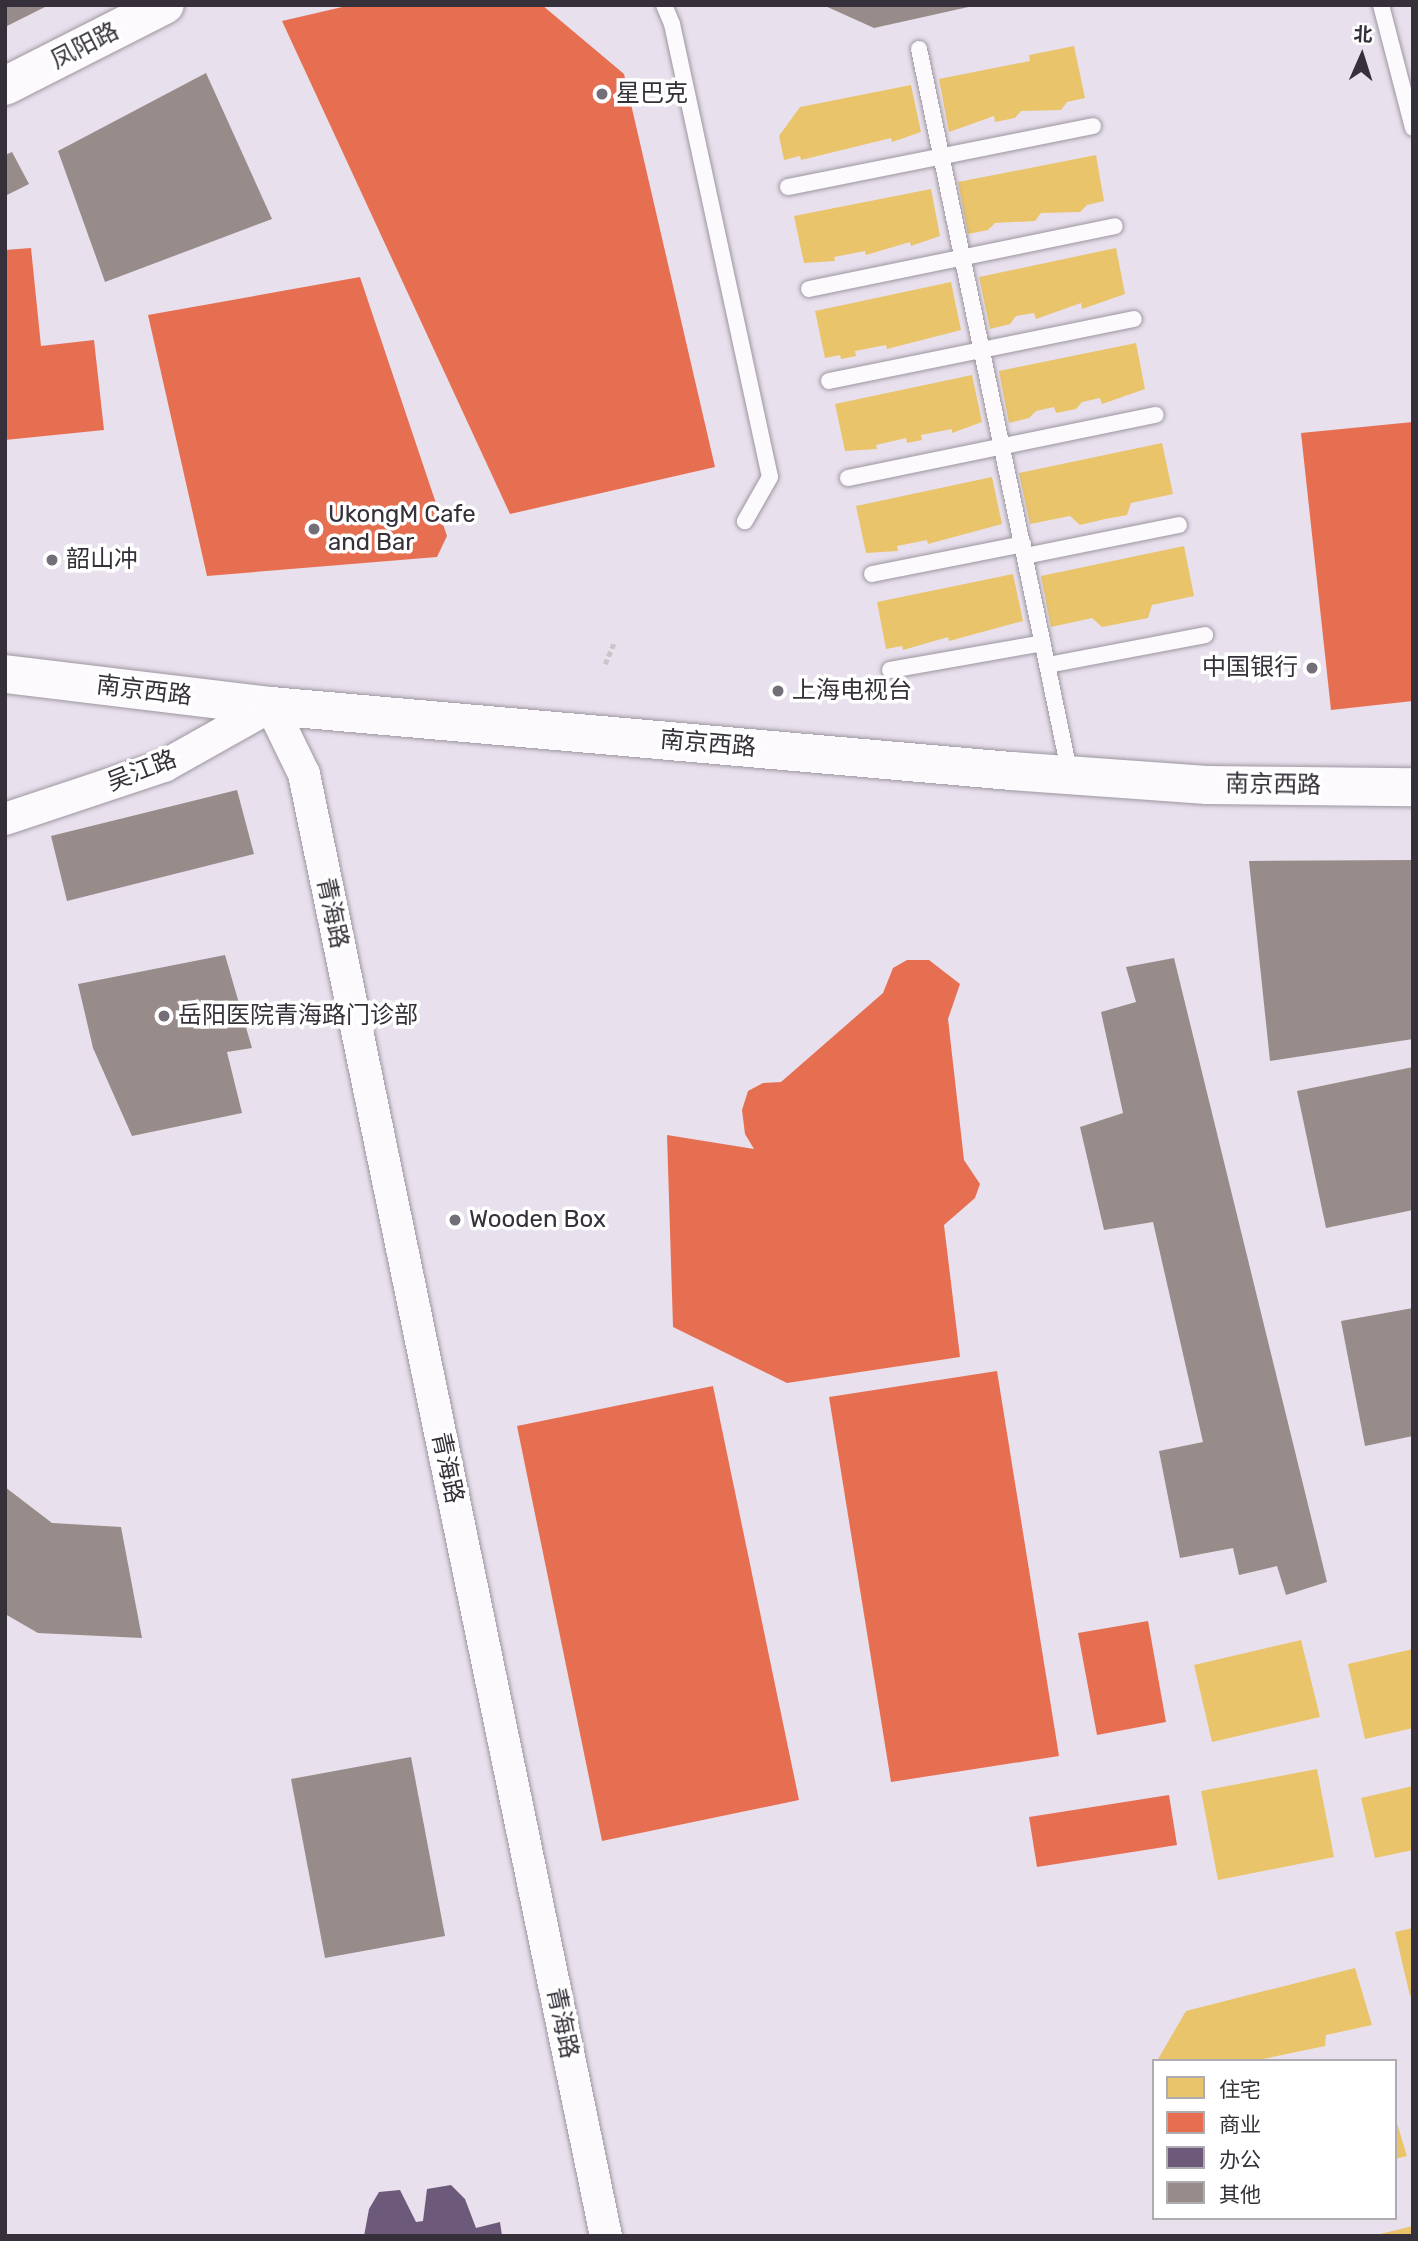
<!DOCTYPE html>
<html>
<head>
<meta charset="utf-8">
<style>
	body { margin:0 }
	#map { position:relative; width:1418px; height:2241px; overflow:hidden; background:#e8e0ed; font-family:Rubik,"Noto Sans SC",sans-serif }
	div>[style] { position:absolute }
	.homes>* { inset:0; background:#e9c46a }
	.shops>* { inset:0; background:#e76f51 }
	.offices>* { inset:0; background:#6d597a }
	.building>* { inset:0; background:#978c8a }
	.path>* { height:4.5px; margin-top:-2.25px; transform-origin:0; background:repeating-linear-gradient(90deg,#c9c6ca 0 5px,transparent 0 8.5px) }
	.roads { filter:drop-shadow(0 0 2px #9c96a0) drop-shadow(0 0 2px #9c96a0) }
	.service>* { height:16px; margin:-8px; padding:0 8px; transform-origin:8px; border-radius:8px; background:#fcfafc }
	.minor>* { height:32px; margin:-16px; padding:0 16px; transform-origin:16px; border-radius:16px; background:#fcfafc }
	.tertiary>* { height:38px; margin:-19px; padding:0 19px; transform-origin:19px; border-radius:19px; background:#fcfafc }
	.secondary>* { height:38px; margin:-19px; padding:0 19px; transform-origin:19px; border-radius:19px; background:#fcfafc }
	.dots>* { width:19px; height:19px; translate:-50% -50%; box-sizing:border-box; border:4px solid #fff; border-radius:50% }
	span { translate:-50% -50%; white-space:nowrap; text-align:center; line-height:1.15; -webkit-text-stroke:7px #fff; paint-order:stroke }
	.street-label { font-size:24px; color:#353039 }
	.poi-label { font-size:24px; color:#353039 }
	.left { translate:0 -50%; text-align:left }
	.right { translate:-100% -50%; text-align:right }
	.frame { position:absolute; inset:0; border:7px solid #353039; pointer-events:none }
	.legend { position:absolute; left:1152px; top:2059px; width:245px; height:161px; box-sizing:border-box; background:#fff; border:2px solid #aeacb0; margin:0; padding:9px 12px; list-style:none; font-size:21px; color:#353039 }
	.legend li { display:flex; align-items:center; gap:14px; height:35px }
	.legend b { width:35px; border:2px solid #aeacb0 }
	.north { position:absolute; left:1327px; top:21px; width:70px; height:70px; -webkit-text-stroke:5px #fff; paint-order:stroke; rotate:3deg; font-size:19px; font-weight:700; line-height:28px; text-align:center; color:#353039 }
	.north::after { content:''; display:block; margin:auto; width:24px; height:32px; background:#353039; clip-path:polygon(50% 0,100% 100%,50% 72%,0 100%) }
</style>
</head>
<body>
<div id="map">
	<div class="homes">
		<i style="clip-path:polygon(1074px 46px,1085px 98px,1067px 102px,1061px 110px,1021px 111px,1015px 118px,995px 122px,994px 116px,949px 132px,939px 79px,1030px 61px,1029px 55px)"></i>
		<i style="clip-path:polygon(911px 85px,921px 132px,892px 142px,891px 138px,801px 160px,800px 156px,784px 160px,779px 136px,800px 107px)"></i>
		<i style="clip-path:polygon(1096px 155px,1104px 201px,1087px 205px,1080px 212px,1041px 213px,1035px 221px,995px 223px,988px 230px,968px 234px,958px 182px)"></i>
		<i style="clip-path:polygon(931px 189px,940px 236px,911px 246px,910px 242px,866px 255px,865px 251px,834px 257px,835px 261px,804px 263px,794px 216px)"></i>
		<i style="clip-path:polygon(1116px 248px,1125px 294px,1082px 309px,1081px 303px,1036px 319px,1034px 313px,1016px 316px,1010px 324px,990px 329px,979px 277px)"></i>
		<i style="clip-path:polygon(951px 282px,961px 330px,887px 349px,886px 345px,855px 351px,856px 356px,841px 359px,840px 355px,825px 358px,815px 311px)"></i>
		<i style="clip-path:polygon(1136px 343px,1145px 389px,1102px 404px,1100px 398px,1082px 402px,1076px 409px,1056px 413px,1054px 407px,1036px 411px,1029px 418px,1009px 423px,999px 371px)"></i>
		<i style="clip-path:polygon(972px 375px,982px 422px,952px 433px,952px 429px,921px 435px,922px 440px,907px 443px,906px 438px,876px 445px,877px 449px,845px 451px,835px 404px)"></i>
		<i style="clip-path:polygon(1162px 443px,1173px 494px,1131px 503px,1127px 515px,1105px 519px,1080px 525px,1070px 516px,1030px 524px,1019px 473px)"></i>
		<i style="clip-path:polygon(992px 477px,1002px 524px,928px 544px,927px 540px,897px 546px,898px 551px,866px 553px,856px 506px)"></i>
		<i style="clip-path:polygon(1184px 546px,1194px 596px,1152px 605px,1148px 618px,1102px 627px,1092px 618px,1051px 627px,1041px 576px)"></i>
		<i style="clip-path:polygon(1013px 574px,1023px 621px,949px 641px,948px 637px,903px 650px,902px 646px,886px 649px,877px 602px)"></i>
		<i style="clip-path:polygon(1301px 1640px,1320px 1717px,1212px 1742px,1194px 1665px)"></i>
		<i style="clip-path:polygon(1413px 1649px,1413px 1728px,1365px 1739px,1348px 1664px)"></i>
		<i style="clip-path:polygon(1317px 1769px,1334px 1857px,1218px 1880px,1201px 1791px)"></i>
		<i style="clip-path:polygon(1413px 1786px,1413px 1850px,1375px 1858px,1361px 1798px)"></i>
		<i style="clip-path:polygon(1413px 1928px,1413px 1995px,1410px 1996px,1395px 1932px)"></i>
		<i style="clip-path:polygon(1355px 1968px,1372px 2025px,1326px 2035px,1325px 2046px,1254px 2061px,1157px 2061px,1186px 2011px)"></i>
		<i style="clip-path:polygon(1395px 2117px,1407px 2156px,1395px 2159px)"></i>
		<i style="clip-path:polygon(1413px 2226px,1413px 2236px,1376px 2236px,1376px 2235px)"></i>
	</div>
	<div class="shops">
		<i style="clip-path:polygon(351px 5px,542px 5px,624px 74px,715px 467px,510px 514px,282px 21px)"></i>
		<i style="clip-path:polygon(31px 248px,41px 346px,94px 340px,104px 430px,5px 440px,5px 250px)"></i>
		<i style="clip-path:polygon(360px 277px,447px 536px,437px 557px,207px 576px,148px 315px)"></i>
		<i style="clip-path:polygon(1413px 422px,1413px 701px,1331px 710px,1301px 433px)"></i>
		<i style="clip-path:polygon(907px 960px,929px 960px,960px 984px,948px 1019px,964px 1160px,980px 1184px,975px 1198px,944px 1225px,960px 1357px,787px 1383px,673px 1327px,667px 1135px,754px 1149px,745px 1134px,742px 1110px,748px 1091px,763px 1083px,781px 1082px,883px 993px,893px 968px)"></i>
		<i style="clip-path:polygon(997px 1371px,1059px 1756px,891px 1782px,829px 1397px)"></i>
		<i style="clip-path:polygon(713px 1386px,799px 1800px,602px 1841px,517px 1426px)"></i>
		<i style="clip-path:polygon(1148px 1621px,1166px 1722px,1097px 1735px,1078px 1633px)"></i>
		<i style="clip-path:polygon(1169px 1795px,1177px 1845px,1037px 1867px,1029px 1817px)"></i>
	</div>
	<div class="offices">
		<i style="clip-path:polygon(451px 2185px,465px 2199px,476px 2228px,500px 2222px,502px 2236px,364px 2236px,369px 2209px,379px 2192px,400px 2190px,416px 2222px,423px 2221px,427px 2189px)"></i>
	</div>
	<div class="building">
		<i style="clip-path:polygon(5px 5px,49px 5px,5px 27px)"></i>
		<i style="clip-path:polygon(823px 5px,973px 5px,973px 6px,874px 28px)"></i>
		<i style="clip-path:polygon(206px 73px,272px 219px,105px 282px,58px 151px)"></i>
		<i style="clip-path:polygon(12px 152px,29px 184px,5px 196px,5px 155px)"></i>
		<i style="clip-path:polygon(237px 790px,254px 854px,67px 901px,51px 836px)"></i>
		<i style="clip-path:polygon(1413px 860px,1413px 1039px,1270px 1061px,1249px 861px)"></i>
		<i style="clip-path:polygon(225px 955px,252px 1048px,227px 1052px,242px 1113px,132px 1136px,93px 1048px,78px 984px)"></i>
		<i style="clip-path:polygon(1174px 958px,1327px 1582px,1286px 1595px,1277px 1566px,1239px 1575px,1233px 1548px,1180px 1558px,1159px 1451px,1203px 1442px,1153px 1222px,1104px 1230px,1080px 1127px,1123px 1113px,1101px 1012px,1136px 1002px,1126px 967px)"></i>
		<i style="clip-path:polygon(1413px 1067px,1413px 1210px,1326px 1228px,1297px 1091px)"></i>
		<i style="clip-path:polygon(1413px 1308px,1413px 1436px,1365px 1446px,1341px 1321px)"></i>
		<i style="clip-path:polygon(5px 1487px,52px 1523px,121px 1527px,142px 1638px,38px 1633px,5px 1614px)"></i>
		<i style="clip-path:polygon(411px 1757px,445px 1936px,325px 1958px,291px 1779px)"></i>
	</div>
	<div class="path">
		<i style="left:605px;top:664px;width:23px;rotate:-67deg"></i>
	</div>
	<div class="roads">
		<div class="service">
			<i style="left:664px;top:5px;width:21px;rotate:67deg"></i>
			<i style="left:672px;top:24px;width:463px;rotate:77.8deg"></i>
			<i style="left:770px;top:477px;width:51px;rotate:119.6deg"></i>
			<i style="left:1381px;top:5px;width:127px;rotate:75.4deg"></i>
			<i style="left:919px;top:49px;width:742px;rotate:78.25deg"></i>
			<i style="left:788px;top:187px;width:311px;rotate:-11.3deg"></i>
			<i style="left:809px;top:289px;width:312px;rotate:-11.6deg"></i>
			<i style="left:829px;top:381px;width:311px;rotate:-11.5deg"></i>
			<i style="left:848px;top:478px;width:314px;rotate:-11.6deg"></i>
			<i style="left:1025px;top:556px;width:157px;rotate:-11.4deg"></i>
			<i style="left:872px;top:574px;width:154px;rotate:-11.2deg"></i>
			<i style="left:1048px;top:665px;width:160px;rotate:-10.8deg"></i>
			<i style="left:890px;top:670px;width:155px;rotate:-10deg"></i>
		</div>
		<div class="minor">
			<i style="left:5px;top:819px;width:168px;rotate:-18.4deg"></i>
			<i style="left:164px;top:766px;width:123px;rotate:-29.3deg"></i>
			<i style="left:271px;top:706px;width:76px;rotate:64.1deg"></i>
			<i style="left:304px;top:774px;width:1493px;rotate:78.33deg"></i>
		</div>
		<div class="tertiary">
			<i style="left:5px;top:86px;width:179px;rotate:-26.9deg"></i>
		</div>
		<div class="secondary">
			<i style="left:5px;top:674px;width:268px;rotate:6.9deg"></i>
			<i style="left:271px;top:706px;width:743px;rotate:5.02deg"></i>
			<i style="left:1011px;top:771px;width:196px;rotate:4.1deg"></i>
			<i style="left:1207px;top:785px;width:206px;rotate:0.6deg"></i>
		</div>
	</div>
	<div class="dots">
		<i style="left:602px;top:94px;background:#746e78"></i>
		<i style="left:314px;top:529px;background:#746e78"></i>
		<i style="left:52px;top:560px;background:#746e78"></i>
		<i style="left:1312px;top:668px;background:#746e78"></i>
		<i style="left:778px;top:691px;background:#746e78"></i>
		<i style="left:164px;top:1016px;background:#746e78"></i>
		<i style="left:455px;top:1220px;background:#746e78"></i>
	</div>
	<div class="street-label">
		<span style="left:85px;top:46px;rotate:-27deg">凤阳路</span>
		<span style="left:144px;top:691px;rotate:7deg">南京西路</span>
		<span style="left:708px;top:744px;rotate:5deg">南京西路</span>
		<span style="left:142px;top:771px;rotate:-21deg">吴江路</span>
		<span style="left:1273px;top:785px;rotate:1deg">南京西路</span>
		<span style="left:332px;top:913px;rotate:78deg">青海路</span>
		<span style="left:447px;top:1468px;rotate:78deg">青海路</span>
		<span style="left:562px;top:2023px;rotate:78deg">青海路</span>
	</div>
	<div class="poi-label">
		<span class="left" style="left:616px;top:94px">星巴克</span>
		<span class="left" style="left:328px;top:529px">UkongM Cafe<br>and Bar</span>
		<span class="left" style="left:66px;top:560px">韶山冲</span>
		<span class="right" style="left:1298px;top:668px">中国银行</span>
		<span class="left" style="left:792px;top:691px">上海电视台</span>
		<span class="left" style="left:178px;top:1016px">岳阳医院青海路门诊部</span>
		<span class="left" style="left:469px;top:1220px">Wooden Box</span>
	</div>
	<div class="frame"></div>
	<ul class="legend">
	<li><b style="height:19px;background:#e9c46a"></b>住宅</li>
	<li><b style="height:19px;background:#e76f51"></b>商业</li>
	<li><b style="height:19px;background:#6d597a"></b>办公</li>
	<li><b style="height:19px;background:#978c8a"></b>其他</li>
	</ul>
	<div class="north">北</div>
</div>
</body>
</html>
